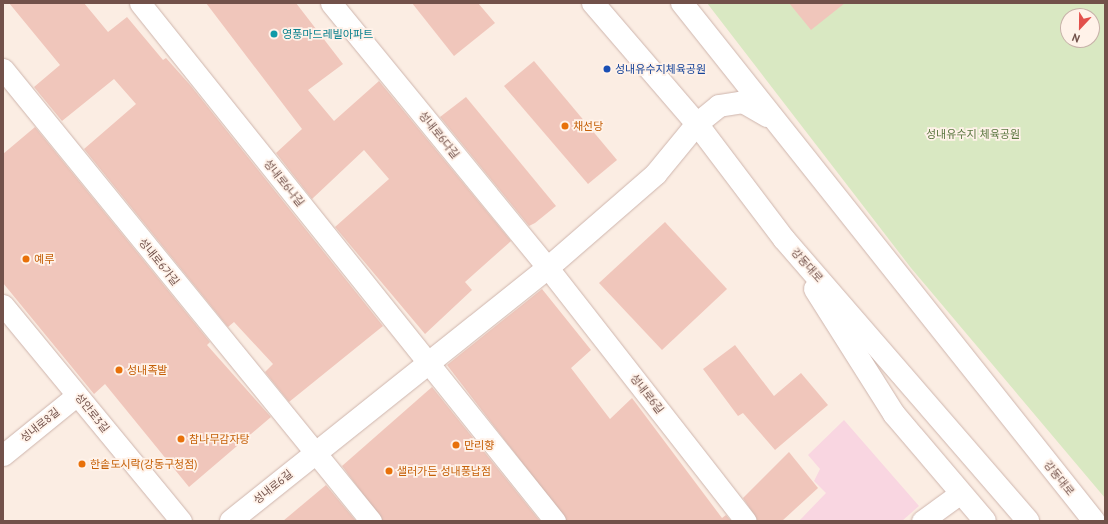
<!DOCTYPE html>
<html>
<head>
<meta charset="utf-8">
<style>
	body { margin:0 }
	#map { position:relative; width:1108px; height:524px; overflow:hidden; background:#fbede3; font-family:"PT Sans","Noto Sans KR",sans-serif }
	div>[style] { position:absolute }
	.medical>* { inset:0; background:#f9d6e1 }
	.green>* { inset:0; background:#d9e8c2 }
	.building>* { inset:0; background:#f0c6bb }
	.roads { filter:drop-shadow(0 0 1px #ceb5ad) drop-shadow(0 0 1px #ceb5ad) }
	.minor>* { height:21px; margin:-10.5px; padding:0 10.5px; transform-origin:10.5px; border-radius:10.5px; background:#fff }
	.tertiary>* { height:22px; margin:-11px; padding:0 11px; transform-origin:11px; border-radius:11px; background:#fff }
	.secondary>* { height:22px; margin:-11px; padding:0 11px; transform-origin:11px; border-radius:11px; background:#fff }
	.dots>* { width:11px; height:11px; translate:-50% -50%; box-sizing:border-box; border:2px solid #fff2e9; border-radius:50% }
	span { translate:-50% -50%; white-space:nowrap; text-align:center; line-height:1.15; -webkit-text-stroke:3.5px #fff2e9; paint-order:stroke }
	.culture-label { font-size:11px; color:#0d838f }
	.left { translate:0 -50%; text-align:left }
	.transit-label { font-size:11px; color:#164399 }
	.food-label { font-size:11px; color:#c56008 }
	.park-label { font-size:11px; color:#5c7842 }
	.street-label { font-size:11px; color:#72514a }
	.frame { position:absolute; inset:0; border:4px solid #72514a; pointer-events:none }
	.north { position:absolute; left:1060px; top:8px; width:40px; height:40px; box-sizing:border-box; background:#fff2e9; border:1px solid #c7b2a9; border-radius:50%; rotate:202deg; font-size:11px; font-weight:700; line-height:16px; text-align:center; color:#72514a }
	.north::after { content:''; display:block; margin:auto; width:14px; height:18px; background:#e2504b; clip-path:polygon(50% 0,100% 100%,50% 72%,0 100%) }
</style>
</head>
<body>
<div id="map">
	<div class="medical">
		<i style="clip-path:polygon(844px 420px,919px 506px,902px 521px,799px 521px,826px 493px,814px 481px,820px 469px,808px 455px)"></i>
	</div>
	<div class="green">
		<i style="clip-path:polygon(evenodd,707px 3px,1105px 3px,1105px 498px,911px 268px,707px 3px,1068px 16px,1092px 16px,1092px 40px,1068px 40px,1068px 16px)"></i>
	</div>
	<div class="building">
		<i style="clip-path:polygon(9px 3px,84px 3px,108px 32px,127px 17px,163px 60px,166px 58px,191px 86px,383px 326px,289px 402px,265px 372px,273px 364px,234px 322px,228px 327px,84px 149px,136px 104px,114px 79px,62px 121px,34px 87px,60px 65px)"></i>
		<i style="clip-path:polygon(206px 3px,296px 3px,343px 64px,308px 90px,334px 121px,379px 81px,511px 241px,465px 282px,472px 290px,425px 334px,335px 227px,389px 179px,364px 150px,312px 199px,276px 153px,302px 129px)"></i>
		<i style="clip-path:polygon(412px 3px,478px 3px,495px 23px,454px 56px)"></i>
		<i style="clip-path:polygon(789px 3px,845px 3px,811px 30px)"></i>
		<i style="clip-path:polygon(534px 61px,617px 160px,588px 184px,504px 86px)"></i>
		<i style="clip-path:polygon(466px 97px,556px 206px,535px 223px,529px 226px,440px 117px)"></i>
		<i style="clip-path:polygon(35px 127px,210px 342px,207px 345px,271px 417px,189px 487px,105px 384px,94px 394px,3px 283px,3px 154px)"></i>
		<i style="clip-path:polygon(665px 222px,727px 289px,662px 350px,599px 283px)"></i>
		<i style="clip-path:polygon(542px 289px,591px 350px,571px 368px,610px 419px,632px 398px,722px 518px,726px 515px,731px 521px,567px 521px,447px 365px)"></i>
		<i style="clip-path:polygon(735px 345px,774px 396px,801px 373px,828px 405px,775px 450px,743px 413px,738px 416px,703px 369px)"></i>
		<i style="clip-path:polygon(432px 387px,540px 521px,383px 521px,342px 466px)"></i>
		<i style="clip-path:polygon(789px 452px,818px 488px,782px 521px,758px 521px,743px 498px)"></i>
		<i style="clip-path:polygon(326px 485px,356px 521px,283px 521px)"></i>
	</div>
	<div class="roads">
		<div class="minor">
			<i style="left:140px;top:3px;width:664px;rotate:51.3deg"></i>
			<i style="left:331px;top:3px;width:343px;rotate:50.7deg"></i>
			<i style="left:548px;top:268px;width:321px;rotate:52deg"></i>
			<i style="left:3px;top:69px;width:583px;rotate:50.85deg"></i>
			<i style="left:3px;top:305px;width:280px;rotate:50.5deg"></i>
			<i style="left:3px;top:455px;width:95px;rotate:-39deg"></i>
			<i style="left:922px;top:521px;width:46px;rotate:-36.1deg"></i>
		</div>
		<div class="tertiary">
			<i style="left:231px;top:521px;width:406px;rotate:-38.6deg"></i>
			<i style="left:548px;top:268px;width:143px;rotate:-41deg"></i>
			<i style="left:656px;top:174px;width:65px;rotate:-50.6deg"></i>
		</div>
		<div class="secondary">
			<i style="left:593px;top:3px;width:160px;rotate:49.3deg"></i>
			<i style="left:697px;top:124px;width:144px;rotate:52.9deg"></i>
			<i style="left:784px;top:239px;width:373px;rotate:49.1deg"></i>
			<i style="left:682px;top:3px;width:662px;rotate:51.5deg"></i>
			<i style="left:697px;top:124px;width:28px;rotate:-39deg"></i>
			<i style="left:719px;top:106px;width:24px;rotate:-9deg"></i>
			<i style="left:743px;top:102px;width:28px;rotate:30deg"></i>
			<i style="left:815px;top:289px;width:148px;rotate:57.7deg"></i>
			<i style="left:894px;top:414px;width:140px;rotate:49.6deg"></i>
		</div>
	</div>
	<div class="dots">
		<i style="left:274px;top:34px;background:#0f9aa8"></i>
		<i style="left:607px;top:69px;background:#1a4fb4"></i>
		<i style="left:565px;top:126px;background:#e8710a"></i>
		<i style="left:26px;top:259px;background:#e8710a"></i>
		<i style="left:119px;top:370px;background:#e8710a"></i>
		<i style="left:181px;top:439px;background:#e8710a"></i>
		<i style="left:456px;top:445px;background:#e8710a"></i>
		<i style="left:82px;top:464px;background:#e8710a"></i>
		<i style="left:389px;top:471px;background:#e8710a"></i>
	</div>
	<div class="culture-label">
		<span class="left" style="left:282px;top:34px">영풍마드레빌아파트</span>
	</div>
	<div class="transit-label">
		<span class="left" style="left:615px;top:69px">성내유수지체육공원</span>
	</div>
	<div class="food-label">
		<span class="left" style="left:573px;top:126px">채선당</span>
		<span class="left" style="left:34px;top:259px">예루</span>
		<span class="left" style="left:127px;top:370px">성내족발</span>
		<span class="left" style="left:189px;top:439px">참나무감자탕</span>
		<span class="left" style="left:464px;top:445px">만리향</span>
		<span class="left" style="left:90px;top:464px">한솥도시락(강동구청점)</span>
		<span class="left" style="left:397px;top:471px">샐러가든 성내풍납점</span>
	</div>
	<div class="park-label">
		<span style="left:973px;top:134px">성내유수지 체육공원</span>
	</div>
	<div class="street-label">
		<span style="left:439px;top:135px;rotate:51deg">성내로6다길</span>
		<span style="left:284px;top:183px;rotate:51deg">성내로6나길</span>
		<span style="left:159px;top:262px;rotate:51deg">성내로6가길</span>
		<span style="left:807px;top:265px;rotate:48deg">강동대로</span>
		<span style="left:647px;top:394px;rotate:52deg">성내로6길</span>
		<span style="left:92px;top:413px;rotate:51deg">성안로3길</span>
		<span style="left:40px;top:425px;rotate:-39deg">성내로8길</span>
		<span style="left:1059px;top:478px;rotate:51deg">강동대로</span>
		<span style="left:273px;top:487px;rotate:-39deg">성내로6길</span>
	</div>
	<div class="frame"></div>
	<div class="north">N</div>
</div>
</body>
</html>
